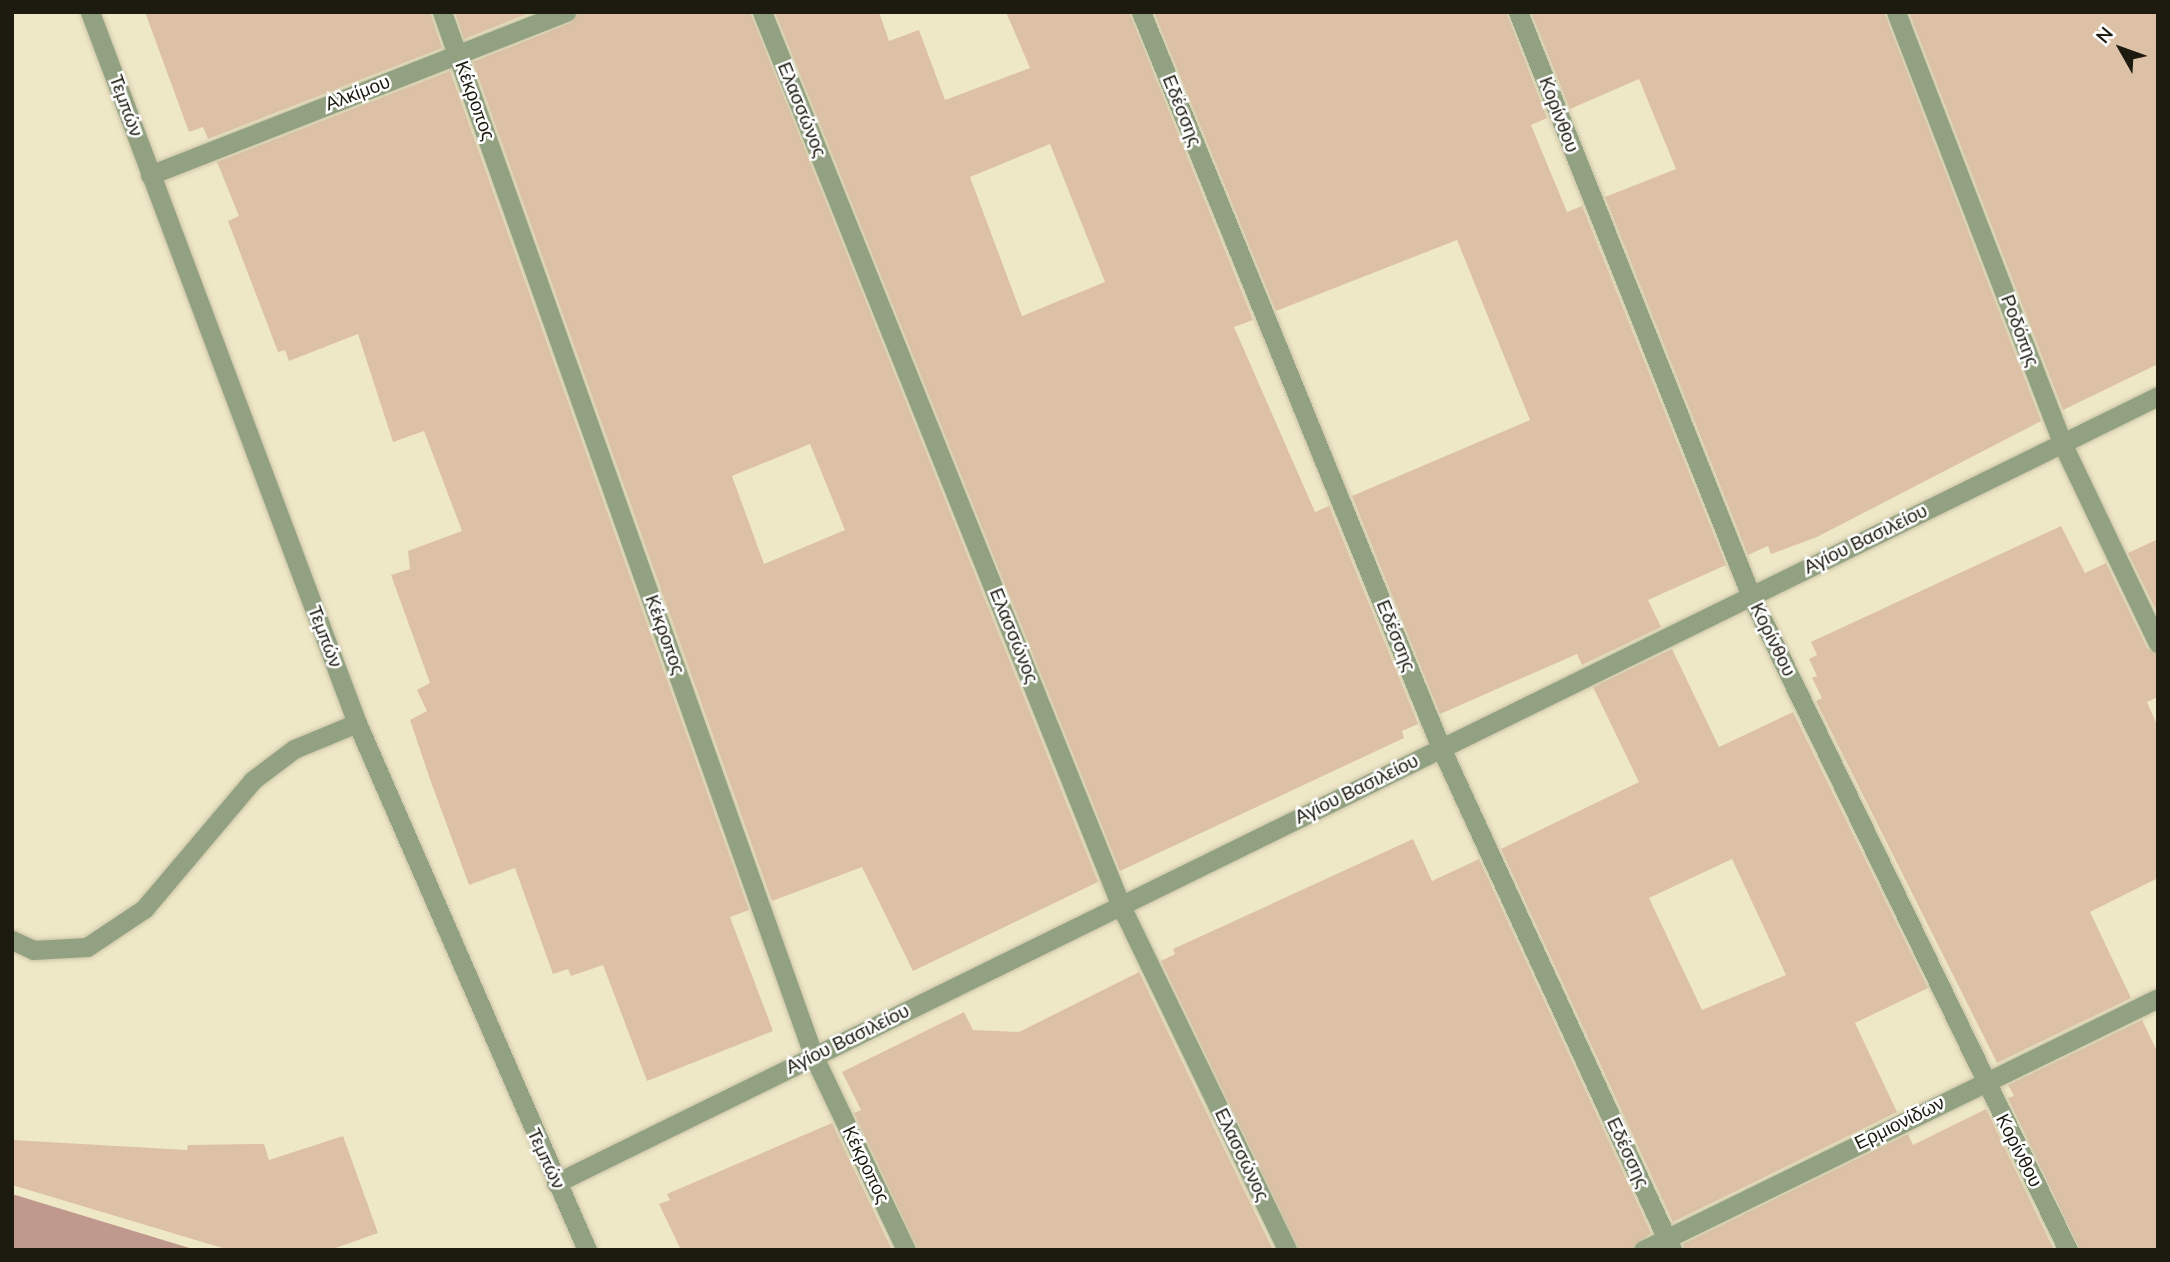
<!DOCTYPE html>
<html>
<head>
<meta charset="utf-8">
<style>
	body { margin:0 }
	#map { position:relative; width:2170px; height:1262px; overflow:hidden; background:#efe8c7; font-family:"Nunito Sans",sans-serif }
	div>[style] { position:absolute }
	.forest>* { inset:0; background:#bf988e }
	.building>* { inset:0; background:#ddc1a6 }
	.roads { filter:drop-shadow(0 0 2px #c9c3a6) drop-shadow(0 0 2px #c9c3a6) }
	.minor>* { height:19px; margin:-9.5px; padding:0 9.5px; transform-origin:9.5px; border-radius:9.5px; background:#92a181 }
	.tertiary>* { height:19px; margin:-9.5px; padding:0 9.5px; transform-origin:9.5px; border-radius:9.5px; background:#92a181 }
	span { translate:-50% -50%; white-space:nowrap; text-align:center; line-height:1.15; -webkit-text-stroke:5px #fff; paint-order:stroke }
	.street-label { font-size:19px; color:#1d1b0f }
	.frame { position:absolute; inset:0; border:14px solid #1d1b0f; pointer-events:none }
	.north { position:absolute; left:2086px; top:14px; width:70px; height:70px; -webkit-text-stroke:5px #fff; paint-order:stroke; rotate:310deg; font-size:19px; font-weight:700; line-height:28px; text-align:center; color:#1d1b0f }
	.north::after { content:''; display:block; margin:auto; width:24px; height:32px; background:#1d1b0f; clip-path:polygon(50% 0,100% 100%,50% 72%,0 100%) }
</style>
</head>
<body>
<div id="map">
	<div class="forest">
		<i style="clip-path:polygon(12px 1194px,196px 1250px,12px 1250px)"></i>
	</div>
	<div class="building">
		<i style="clip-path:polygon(145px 12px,430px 12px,442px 48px,208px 139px,203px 127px,189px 132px)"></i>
		<i style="clip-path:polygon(455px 12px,532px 12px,464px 39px)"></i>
		<i style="clip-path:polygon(evenodd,578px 12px,750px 12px,1098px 882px,913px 971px,862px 867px,772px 901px,473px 62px,570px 23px,578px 12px,810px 444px,845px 530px,764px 564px,732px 476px,810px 444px)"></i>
		<i style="clip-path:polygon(evenodd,775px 12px,879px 12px,889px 41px,919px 30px,945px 100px,1030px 68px,1006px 12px,1129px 12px,1253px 320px,1234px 327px,1315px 512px,1329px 506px,1418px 724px,1402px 731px,1404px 738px,1120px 871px,775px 12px,1050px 144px,1105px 282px,1022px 316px,970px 177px,1050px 144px)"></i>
		<i style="clip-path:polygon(1154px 12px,1506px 12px,1547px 118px,1531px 125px,1567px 212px,1582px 206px,1726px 565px,1648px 600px,1661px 627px,1582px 665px,1577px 654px,1440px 714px,1352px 496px,1530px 420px,1457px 240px,1276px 311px)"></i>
		<i style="clip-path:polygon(1531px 12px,1884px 12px,2041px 421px,1817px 537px,1771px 554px,1768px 546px,1748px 555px,1605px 197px,1676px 169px,1639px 79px,1570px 109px)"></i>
		<i style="clip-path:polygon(1909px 12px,2158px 12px,2158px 364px,2063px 410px)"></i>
		<i style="clip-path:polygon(450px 71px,749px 910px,730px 917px,773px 1031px,647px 1081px,603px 965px,571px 976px,568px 969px,553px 974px,515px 868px,469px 885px,431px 782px,410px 720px,427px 711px,417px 690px,430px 683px,391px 575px,410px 569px,408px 551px,462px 531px,424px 431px,393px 442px,358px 334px,289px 361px,285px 350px,278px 352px,228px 221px,239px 216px,217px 162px)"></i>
		<i style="clip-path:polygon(2061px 526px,2085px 573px,2106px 563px,2147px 648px,2158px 655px,2158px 697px,2147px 702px,2158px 727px,2158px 878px,2090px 912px,2131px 998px,1997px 1063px,1816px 701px,1822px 698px,1812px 678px,1817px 676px,1809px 659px,1817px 655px,1811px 642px)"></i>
		<i style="clip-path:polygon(2158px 539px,2158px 614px,2128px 553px)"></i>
		<i style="clip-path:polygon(evenodd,1672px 649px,1719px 747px,1793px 712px,1928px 988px,1855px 1023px,1897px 1112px,1673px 1222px,1501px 849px,1639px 782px,1593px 687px,1672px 649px,1732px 859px,1786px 975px,1702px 1010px,1649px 898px,1732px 859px)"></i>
		<i style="clip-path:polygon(1413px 839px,1432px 881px,1479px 859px,1651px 1233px,1631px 1250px,1299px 1250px,1161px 961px,1175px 954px,1173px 949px)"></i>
		<i style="clip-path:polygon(1139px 972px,1273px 1250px,918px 1250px,854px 1113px,861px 1110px,842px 1072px,964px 1012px,973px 1030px,1019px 1032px)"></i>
		<i style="clip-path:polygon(2142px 1020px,2158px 1053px,2158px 1250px,2080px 1250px,2008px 1098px,2014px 1096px,2008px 1085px)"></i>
		<i style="clip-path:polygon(1986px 1109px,2054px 1250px,1684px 1250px,1683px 1244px,1908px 1134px,1913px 1145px)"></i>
		<i style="clip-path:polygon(832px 1123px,892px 1250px,681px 1250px,659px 1204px,670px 1200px,667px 1194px)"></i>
		<i style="clip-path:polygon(343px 1136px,378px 1233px,330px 1250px,229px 1250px,12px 1185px,12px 1140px,187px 1150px,188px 1145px,264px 1144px,269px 1160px)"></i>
	</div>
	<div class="roads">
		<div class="minor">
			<i style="left:442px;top:12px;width:1109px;rotate:70.41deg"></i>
			<i style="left:814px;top:1057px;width:214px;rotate:64.5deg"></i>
			<i style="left:762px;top:12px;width:963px;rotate:68.12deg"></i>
			<i style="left:1121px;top:906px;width:382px;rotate:64.2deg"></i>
			<i style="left:1141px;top:12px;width:795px;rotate:67.82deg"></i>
			<i style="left:1441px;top:748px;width:553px;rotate:65.29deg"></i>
			<i style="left:1518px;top:12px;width:629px;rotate:68.25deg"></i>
			<i style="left:1751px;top:596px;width:727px;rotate:64.14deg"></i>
			<i style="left:1896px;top:12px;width:462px;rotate:68.9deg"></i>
			<i style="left:2062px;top:443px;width:222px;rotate:64.4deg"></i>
			<i style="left:150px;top:175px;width:447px;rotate:-21.4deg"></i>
			<i style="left:12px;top:940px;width:23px;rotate:25deg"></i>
			<i style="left:33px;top:950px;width:54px;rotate:-3.2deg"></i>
			<i style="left:87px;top:947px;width:69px;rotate:-33.7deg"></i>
			<i style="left:144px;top:909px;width:169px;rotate:-49.8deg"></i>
			<i style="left:253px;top:780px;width:51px;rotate:-37.1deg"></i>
			<i style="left:294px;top:749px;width:68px;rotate:-22.4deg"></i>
		</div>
		<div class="tertiary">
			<i style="left:90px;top:12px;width:759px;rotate:69.42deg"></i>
			<i style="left:357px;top:723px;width:575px;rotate:66.42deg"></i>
			<i style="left:556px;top:1183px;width:1785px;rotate:-26.16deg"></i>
			<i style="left:1643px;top:1250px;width:573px;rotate:-26.07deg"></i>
		</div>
	</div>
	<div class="street-label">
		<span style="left:358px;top:94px;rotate:-21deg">Αλκίμου</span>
		<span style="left:474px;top:101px;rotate:70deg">Κέκροπος</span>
		<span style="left:125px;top:106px;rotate:70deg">Τεμπών</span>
		<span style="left:801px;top:110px;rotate:68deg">Ελασσώνος</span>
		<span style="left:1181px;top:111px;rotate:68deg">Εδέσσης</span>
		<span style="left:1558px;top:115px;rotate:69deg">Κορίνθου</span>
		<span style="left:2019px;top:331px;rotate:69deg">Ροδόπης</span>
		<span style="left:1866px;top:540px;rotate:-26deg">Αγίου Βασιλείου</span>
		<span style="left:664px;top:635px;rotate:70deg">Κέκροπος</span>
		<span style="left:1013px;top:636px;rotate:68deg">Ελασσώνος</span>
		<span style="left:1395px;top:636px;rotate:68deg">Εδέσσης</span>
		<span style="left:324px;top:637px;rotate:69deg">Τεμπών</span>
		<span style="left:1772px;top:640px;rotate:64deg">Κορίνθου</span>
		<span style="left:1357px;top:790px;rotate:-26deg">Αγίου Βασιλείου</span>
		<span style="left:848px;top:1040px;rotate:-26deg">Αγίου Βασιλείου</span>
		<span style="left:1900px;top:1124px;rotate:-26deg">Ερμιονίδων</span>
		<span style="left:2018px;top:1151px;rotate:63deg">Κορίνθου</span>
		<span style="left:1627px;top:1153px;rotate:65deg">Εδέσσης</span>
		<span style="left:1241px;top:1155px;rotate:64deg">Ελασσώνος</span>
		<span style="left:545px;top:1159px;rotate:65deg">Τεμπών</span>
		<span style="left:865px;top:1165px;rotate:64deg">Κέκροπος</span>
	</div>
	<div class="frame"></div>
	<div class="north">N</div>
</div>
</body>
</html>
